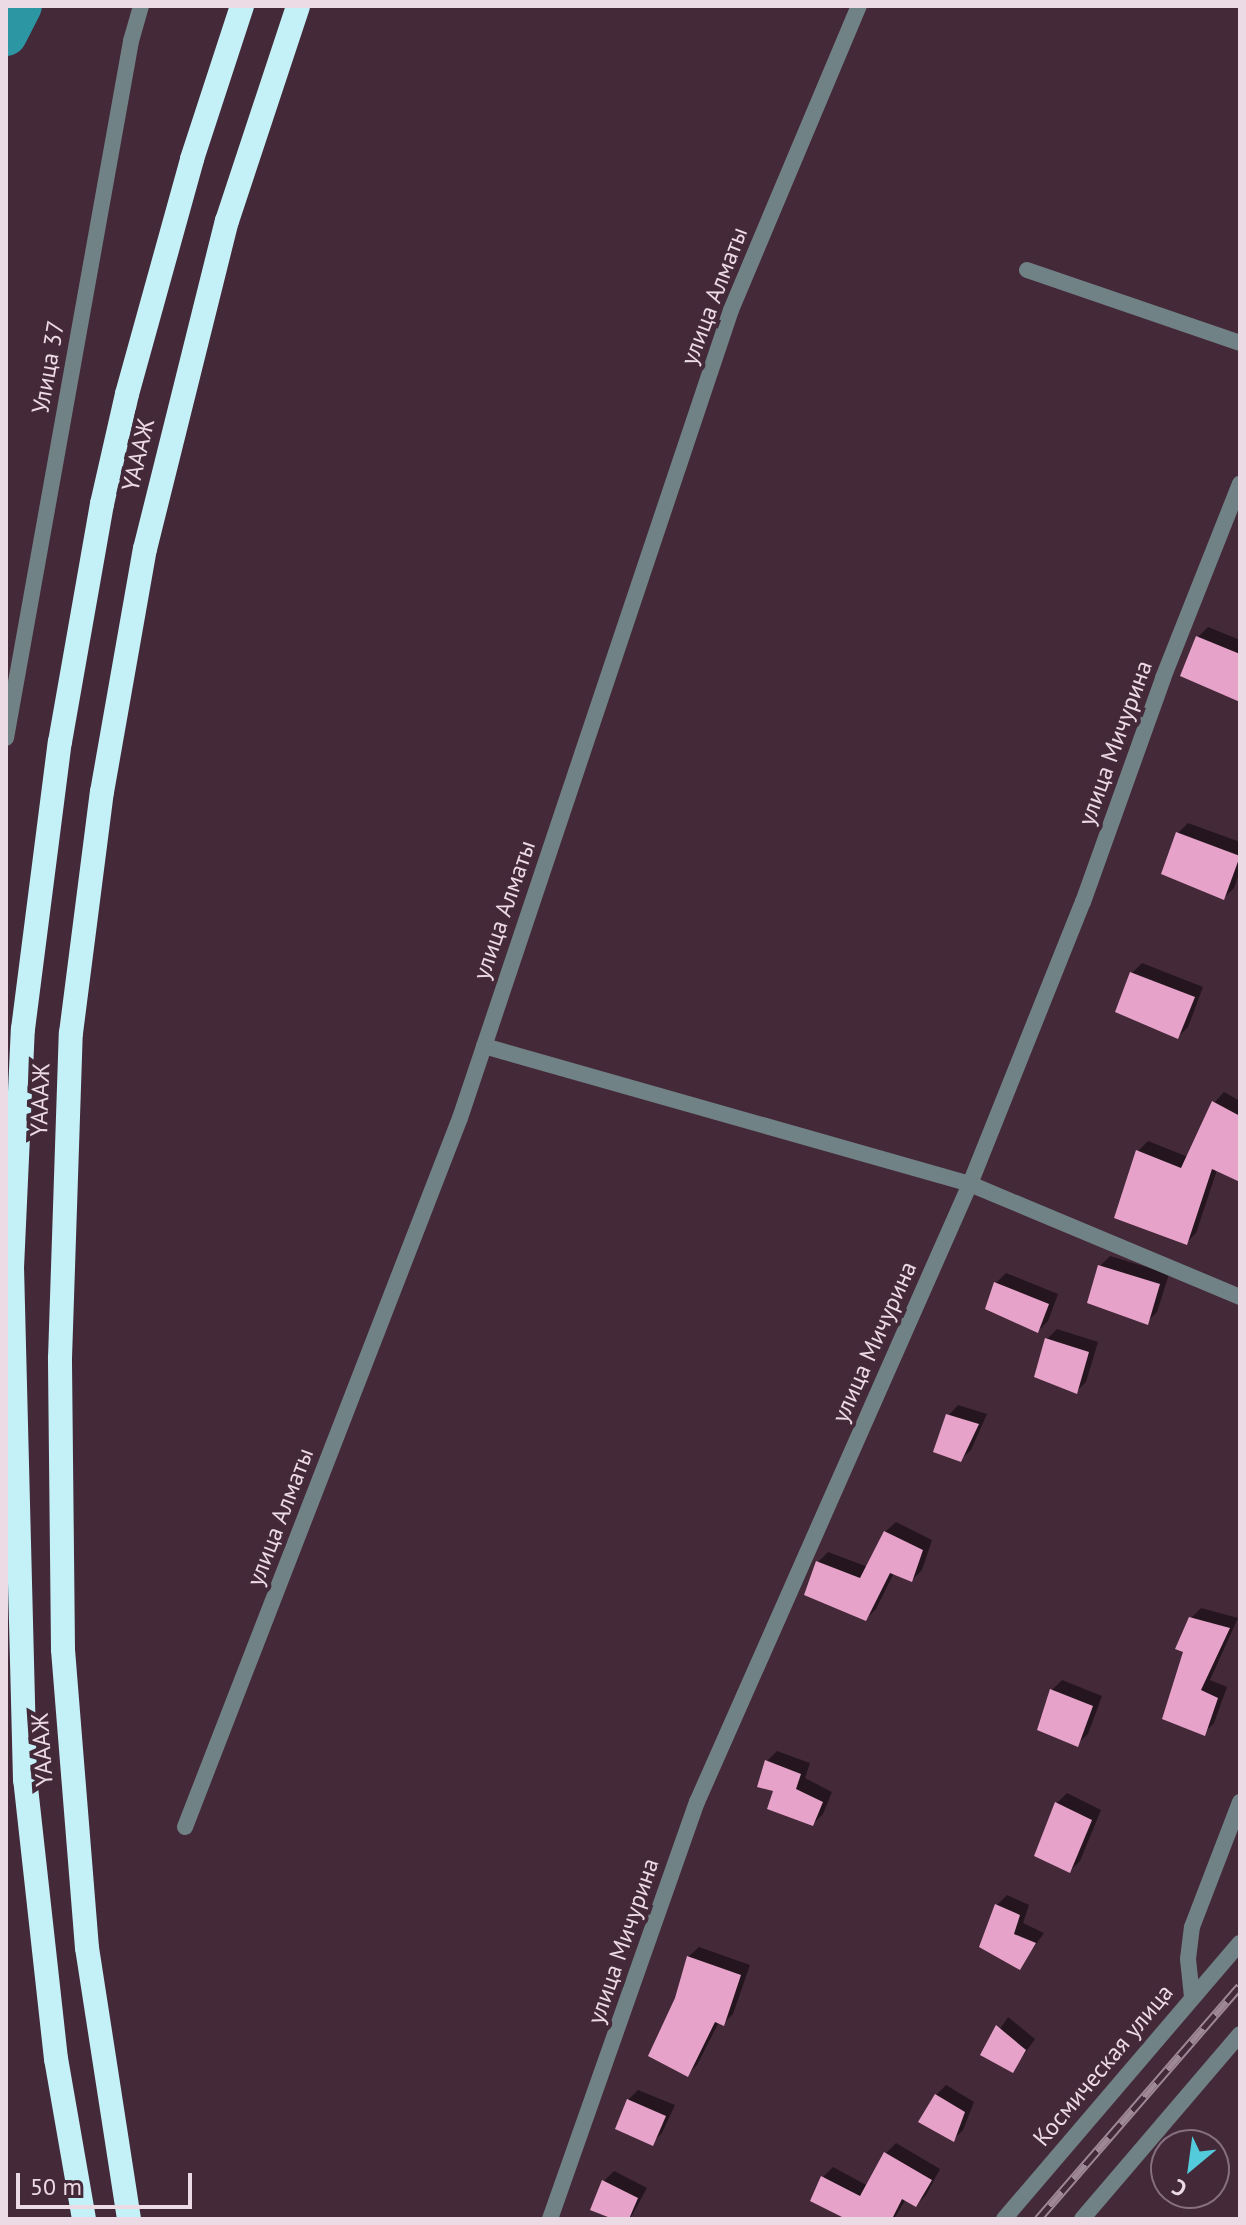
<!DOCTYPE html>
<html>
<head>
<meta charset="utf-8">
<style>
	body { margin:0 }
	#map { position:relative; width:1246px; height:2225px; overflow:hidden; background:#442939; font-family:"PT Sans",sans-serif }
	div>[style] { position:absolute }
	.shadow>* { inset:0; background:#0007 }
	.river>* { height:42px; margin:-21px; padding:0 21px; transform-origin:21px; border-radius:21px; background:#2d96a3 }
	.building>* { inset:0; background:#e6a2c9 }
	.street>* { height:16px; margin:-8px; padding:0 8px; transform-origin:8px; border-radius:8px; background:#708285 }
	.highway>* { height:24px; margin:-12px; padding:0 12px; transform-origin:12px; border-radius:12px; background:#c4f0f7 }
	.rail>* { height:9px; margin-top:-4.5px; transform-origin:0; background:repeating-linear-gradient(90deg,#442939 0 18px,#9e8895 0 36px); box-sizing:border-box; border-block:2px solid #9e8895 }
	span { translate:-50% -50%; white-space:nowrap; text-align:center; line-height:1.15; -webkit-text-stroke:8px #442939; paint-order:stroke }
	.street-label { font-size:24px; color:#ecdae4 }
	.frame { position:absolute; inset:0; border:8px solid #ecdae4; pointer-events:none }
	.north { position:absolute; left:1150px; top:2129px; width:80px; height:80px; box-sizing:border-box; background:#442939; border:2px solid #87707d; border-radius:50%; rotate:209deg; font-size:22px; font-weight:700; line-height:32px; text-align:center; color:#ecdae4 }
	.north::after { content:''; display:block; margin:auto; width:28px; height:36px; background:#53cbdb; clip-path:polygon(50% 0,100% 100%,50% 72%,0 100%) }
	.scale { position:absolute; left:16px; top:2173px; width:176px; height:36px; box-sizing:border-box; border:4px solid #ecdae4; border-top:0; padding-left:10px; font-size:24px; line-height:28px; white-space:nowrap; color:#ecdae4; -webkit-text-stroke:6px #442939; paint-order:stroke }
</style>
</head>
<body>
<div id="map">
	<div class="shadow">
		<i style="clip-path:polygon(1208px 627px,1240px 640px,1240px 699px,1183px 675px,1198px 637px)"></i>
		<i style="clip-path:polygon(1188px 823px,1240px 842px,1240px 871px,1234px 888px,1224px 898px,1164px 873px,1178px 833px)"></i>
		<i style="clip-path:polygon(1142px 963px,1203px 987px,1188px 1027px,1178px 1037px,1132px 973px)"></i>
		<i style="clip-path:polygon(1224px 1092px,1240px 1101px,1240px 1180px,1217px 1170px,1196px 1233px,1186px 1243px,1138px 1151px,1148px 1141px,1188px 1157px,1214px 1103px)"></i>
		<i style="clip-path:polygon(1110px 1256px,1169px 1274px,1157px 1312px,1147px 1322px,1100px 1266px)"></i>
		<i style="clip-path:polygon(1006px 1273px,1058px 1294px,1048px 1321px,1038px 1331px,996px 1283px)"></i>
		<i style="clip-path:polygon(1057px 1329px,1098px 1342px,1086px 1382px,1076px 1392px,1047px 1339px)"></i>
		<i style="clip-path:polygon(958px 1405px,987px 1414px,971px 1450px,960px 1460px,948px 1416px)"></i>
		<i style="clip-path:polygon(896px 1522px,932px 1540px,922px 1570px,912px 1580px,894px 1573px,876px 1609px,866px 1619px,818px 1562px,828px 1552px,868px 1567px,885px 1532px)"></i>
		<i style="clip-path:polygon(1201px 1608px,1238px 1618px,1210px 1680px,1227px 1687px,1214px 1723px,1204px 1733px,1185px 1651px,1191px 1618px)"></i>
		<i style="clip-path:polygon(1062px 1680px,1102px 1696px,1088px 1734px,1077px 1744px,1052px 1690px)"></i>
		<i style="clip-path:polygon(777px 1751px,810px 1763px,805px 1778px,832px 1792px,823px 1814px,813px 1824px,775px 1790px,767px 1761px)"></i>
		<i style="clip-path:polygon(1067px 1793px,1101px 1810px,1080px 1861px,1070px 1871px,1057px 1803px)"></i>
		<i style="clip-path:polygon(1007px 1895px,1029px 1905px,1023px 1923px,1044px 1933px,1019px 1968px,997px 1905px)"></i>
		<i style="clip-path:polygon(699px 1947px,750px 1965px,733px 2014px,723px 2024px,719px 2022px,697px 2065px,687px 2075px,677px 1999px,688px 1957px)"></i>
		<i style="clip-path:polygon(1008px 2017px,1035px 2039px,1012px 2071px,983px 2054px)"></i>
		<i style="clip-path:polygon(946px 2085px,974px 2102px,963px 2130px,953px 2140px,936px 2095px)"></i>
		<i style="clip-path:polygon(638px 2090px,675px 2105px,662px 2133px,652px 2143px,628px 2100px)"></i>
		<i style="clip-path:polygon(896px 2143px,940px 2169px,926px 2195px,916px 2205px,906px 2199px,894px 2219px,850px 2219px,823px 2177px,833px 2167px,868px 2186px,886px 2153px)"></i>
		<i style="clip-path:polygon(614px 2171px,647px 2188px,630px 2219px,618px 2219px,604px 2181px)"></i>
	</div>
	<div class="river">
		<i style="left:6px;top:35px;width:33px;rotate:-63deg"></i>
	</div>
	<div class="building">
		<i style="clip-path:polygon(1196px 636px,1240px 654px,1240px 702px,1180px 676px)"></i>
		<i style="clip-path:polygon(1176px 832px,1240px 856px,1224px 900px,1161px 874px)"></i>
		<i style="clip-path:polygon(1130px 972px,1195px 997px,1178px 1039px,1115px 1012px)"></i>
		<i style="clip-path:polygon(1212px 1101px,1240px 1116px,1240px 1182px,1212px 1169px,1187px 1245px,1114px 1218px,1136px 1150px,1181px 1168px)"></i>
		<i style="clip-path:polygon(1098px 1265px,1160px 1284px,1148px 1325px,1087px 1303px)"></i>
		<i style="clip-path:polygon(994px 1282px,1049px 1304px,1038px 1333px,985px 1309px)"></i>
		<i style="clip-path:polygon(1045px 1338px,1089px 1352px,1077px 1394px,1034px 1377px)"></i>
		<i style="clip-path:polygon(946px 1414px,979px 1424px,961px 1462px,933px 1452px)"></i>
		<i style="clip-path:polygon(884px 1531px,923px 1550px,912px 1582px,890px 1573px,866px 1621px,804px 1595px,816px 1561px,860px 1578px)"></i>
		<i style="clip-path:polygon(1189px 1617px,1230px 1628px,1201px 1690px,1218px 1698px,1205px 1736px,1162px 1719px,1183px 1652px,1175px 1649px)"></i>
		<i style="clip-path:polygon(1050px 1689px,1093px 1706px,1078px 1747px,1037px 1730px)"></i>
		<i style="clip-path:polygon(765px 1760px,801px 1774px,796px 1789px,823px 1802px,813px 1826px,767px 1809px,773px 1791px,757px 1787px)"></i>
		<i style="clip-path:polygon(1055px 1802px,1092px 1820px,1070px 1873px,1034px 1856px)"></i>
		<i style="clip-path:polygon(995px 1904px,1020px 1915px,1014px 1934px,1036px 1943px,1020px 1970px,979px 1947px)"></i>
		<i style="clip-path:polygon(687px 1956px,741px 1975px,724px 2026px,715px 2022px,688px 2077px,648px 2056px,675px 1998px)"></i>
		<i style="clip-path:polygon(996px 2025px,1026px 2050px,1013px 2073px,980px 2055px)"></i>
		<i style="clip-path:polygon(935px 2094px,965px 2112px,954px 2142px,918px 2122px)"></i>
		<i style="clip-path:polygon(627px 2099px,666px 2116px,653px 2146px,615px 2129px)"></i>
		<i style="clip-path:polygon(884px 2152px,932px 2180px,916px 2207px,902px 2199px,892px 2219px,846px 2219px,810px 2201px,821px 2176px,860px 2196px)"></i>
		<i style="clip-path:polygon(602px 2180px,638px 2198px,629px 2219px,613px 2219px,590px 2210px)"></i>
	</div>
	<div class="street">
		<i style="left:1027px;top:270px;width:225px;rotate:18.9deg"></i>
		<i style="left:6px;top:738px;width:708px;rotate:-79.83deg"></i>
		<i style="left:131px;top:41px;width:36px;rotate:-74deg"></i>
		<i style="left:484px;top:1046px;width:505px;rotate:15.85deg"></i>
		<i style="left:970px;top:1184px;width:293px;rotate:22.7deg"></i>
		<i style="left:185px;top:1827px;width:760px;rotate:-68.8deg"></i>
		<i style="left:460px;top:1118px;width:852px;rotate:-71.46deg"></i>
		<i style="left:731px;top:310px;width:330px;rotate:-67.2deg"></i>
		<i style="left:1192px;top:1997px;width:38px;rotate:-96deg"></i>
		<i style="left:1188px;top:1959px;width:32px;rotate:-83deg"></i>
		<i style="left:1192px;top:1927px;width:134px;rotate:-69deg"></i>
		<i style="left:550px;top:2219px;width:442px;rotate:-70.6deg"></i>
		<i style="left:697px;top:1802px;width:676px;rotate:-66.17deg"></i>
		<i style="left:970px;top:1184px;width:304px;rotate:-68.2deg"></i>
		<i style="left:1083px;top:902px;width:238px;rotate:-70.3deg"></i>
		<i style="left:1163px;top:678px;width:209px;rotate:-68.4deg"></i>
		<i style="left:1004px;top:2219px;width:363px;rotate:-49.5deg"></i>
		<i style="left:1082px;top:2219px;width:243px;rotate:-49.5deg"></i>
	</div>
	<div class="highway">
		<i style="left:84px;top:2219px;width:162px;rotate:-99.9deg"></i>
		<i style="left:56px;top:2059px;width:281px;rotate:-96.3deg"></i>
		<i style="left:25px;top:1780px;width:512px;rotate:-91.45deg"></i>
		<i style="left:12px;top:1268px;width:239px;rotate:-87.4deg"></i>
		<i style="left:23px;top:1029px;width:289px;rotate:-82.7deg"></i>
		<i style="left:60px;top:742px;width:242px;rotate:-80deg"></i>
		<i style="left:102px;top:504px;width:113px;rotate:-77.2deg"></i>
		<i style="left:127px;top:394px;width:244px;rotate:-74.5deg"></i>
		<i style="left:192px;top:159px;width:161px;rotate:-71.9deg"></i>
		<i style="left:129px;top:2219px;width:274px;rotate:-98.8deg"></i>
		<i style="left:87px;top:1948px;width:300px;rotate:-94.6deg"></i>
		<i style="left:63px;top:1649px;width:291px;rotate:-90.6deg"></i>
		<i style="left:60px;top:1358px;width:325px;rotate:-88.1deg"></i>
		<i style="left:71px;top:1033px;width:243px;rotate:-82.7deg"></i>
		<i style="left:102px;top:792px;width:247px;rotate:-80deg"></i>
		<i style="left:145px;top:549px;width:338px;rotate:-76deg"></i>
		<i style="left:227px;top:221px;width:226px;rotate:-71.7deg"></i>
	</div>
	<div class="rail">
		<i style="left:1038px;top:2219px;width:308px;rotate:-49.1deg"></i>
	</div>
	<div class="street-label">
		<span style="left:714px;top:296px;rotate:-69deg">улица Алматы</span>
		<span style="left:48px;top:367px;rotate:-80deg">Улица 37</span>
		<span style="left:138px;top:455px;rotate:-77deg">ҮАААЖ</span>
		<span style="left:1115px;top:743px;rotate:-70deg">улица Мичурина</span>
		<span style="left:504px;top:910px;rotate:-71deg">улица Алматы</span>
		<span style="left:40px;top:1100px;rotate:-88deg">ҮАААЖ</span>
		<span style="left:874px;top:1342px;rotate:-66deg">улица Мичурина</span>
		<span style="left:280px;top:1517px;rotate:-69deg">улица Алматы</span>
		<span style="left:42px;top:1750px;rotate:-94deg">ҮАААЖ</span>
		<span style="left:623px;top:1941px;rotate:-71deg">улица Мичурина</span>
		<span style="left:1103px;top:2065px;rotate:-50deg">Космическая улица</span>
	</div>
	<div class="frame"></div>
	<div class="north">С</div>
	<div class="scale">50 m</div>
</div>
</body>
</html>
